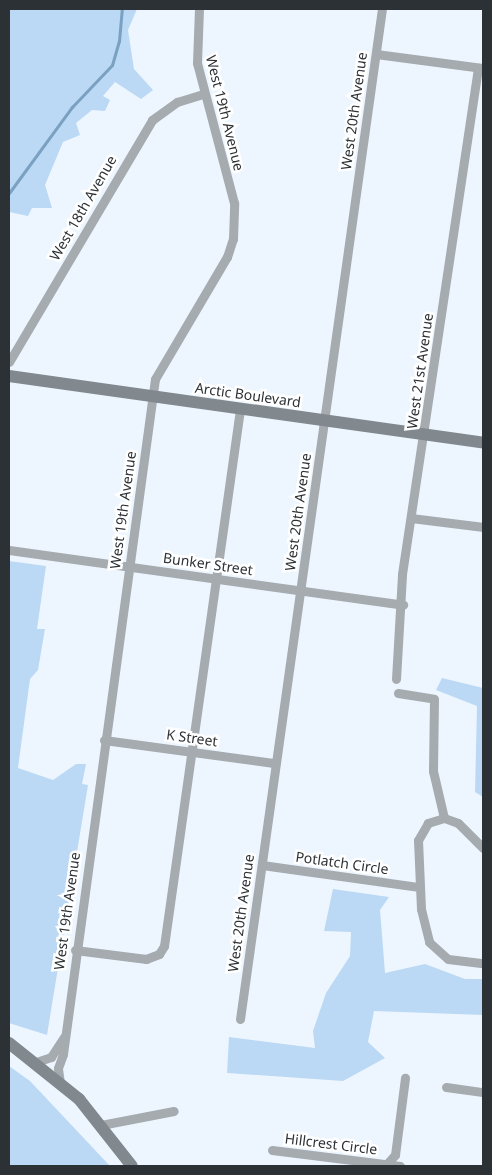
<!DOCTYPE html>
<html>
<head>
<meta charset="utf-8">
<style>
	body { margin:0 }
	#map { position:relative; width:492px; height:1175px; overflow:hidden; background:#edf6ff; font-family:"Noto Sans",sans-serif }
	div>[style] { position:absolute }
	.green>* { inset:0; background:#bbd9f4 }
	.stream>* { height:3px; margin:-1.5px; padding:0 1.5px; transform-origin:1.5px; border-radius:1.5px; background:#7ba1c2 }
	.street>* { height:9px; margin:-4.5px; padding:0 4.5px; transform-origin:4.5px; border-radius:4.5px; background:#a6abb0 }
	.secondary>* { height:12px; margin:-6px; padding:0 6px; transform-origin:6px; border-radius:6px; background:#81888e }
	span { translate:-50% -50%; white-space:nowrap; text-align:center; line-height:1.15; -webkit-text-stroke:5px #fff; paint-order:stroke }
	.street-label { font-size:14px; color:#2c3135 }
	.frame { position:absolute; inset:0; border:10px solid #2c3135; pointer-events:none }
</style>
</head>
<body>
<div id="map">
	<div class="green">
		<i style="clip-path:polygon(9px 9px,137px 9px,128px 30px,134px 69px,153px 90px,141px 99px,115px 82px,103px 96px,110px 100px,105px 111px,92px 110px,76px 123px,80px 135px,63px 142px,45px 185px,52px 208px,32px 208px,28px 216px,9px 212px)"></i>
		<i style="clip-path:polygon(9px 561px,46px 566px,37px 629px,45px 629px,38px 670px,30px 679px,18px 768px,53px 780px,76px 764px,86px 764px,82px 784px,88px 785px,47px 1035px,9px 1023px)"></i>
		<i style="clip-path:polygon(442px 678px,483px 688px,483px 797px,475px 792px,477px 706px,436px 690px)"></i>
		<i style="clip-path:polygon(333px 889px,389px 897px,380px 910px,385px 973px,425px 964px,465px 979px,483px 979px,483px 1015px,374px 1011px,368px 1042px,385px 1058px,343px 1081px,227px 1073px,229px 1037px,315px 1048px,313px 1031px,326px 993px,350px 956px,351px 932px,324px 931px)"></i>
		<i style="clip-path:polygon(9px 1066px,30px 1081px,110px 1166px,9px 1166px)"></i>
	</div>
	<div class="stream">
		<i style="left:9px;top:193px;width:107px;rotate:-53.8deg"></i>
		<i style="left:72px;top:107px;width:58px;rotate:-46.4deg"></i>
		<i style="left:112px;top:65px;width:25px;rotate:-74deg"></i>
		<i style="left:119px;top:41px;width:32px;rotate:-85deg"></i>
	</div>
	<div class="street">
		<i style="left:376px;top:54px;width:107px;rotate:7.5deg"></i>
		<i style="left:9px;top:362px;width:281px;rotate:-59.4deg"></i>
		<i style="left:152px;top:120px;width:31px;rotate:-36deg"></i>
		<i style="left:177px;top:102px;width:28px;rotate:-17deg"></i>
		<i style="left:411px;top:518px;width:73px;rotate:7.1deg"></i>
		<i style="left:9px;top:550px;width:398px;rotate:7.9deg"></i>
		<i style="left:396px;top:679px;width:105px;rotate:-86.7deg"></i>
		<i style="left:402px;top:574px;width:512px;rotate:-81.46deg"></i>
		<i style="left:398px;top:693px;width:36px;rotate:9deg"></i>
		<i style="left:434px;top:699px;width:72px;rotate:90.8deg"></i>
		<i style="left:433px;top:771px;width:48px;rotate:76.8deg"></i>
		<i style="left:104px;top:740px;width:173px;rotate:7.7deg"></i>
		<i style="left:483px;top:848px;width:35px;rotate:-135deg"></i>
		<i style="left:458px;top:823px;width:15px;rotate:-160deg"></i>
		<i style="left:444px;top:818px;width:17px;rotate:163deg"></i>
		<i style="left:428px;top:823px;width:20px;rotate:120deg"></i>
		<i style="left:418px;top:840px;width:69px;rotate:87.5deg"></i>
		<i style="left:421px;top:909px;width:34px;rotate:76deg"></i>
		<i style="left:429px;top:942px;width:25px;rotate:42deg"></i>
		<i style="left:448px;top:959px;width:35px;rotate:7deg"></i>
		<i style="left:262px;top:865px;width:159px;rotate:8deg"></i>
		<i style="left:75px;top:950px;width:72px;rotate:7.2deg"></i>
		<i style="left:146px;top:959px;width:14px;rotate:-21deg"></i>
		<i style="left:159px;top:954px;width:9px;rotate:-58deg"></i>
		<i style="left:164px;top:946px;width:542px;rotate:-81.94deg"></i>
		<i style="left:240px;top:1019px;width:1020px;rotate:-82deg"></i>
		<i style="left:36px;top:1062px;width:16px;rotate:-18deg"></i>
		<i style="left:51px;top:1057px;width:24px;rotate:-57deg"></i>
		<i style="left:60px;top:1083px;width:15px;rotate:-98deg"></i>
		<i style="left:58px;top:1068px;width:15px;rotate:-70deg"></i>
		<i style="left:63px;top:1054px;width:681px;rotate:-82.24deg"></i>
		<i style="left:155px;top:379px;width:142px;rotate:-59.5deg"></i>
		<i style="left:227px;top:257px;width:19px;rotate:-72deg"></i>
		<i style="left:233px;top:239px;width:36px;rotate:-88deg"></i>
		<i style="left:234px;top:203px;width:145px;rotate:-104.8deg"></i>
		<i style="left:197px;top:63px;width:54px;rotate:-87.9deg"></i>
		<i style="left:446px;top:1087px;width:37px;rotate:8deg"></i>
		<i style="left:101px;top:1125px;width:74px;rotate:-10.9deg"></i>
		<i style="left:272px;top:1150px;width:129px;rotate:7.1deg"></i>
		<i style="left:385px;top:1166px;width:15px;rotate:-48deg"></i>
		<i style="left:395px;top:1155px;width:78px;rotate:-82.6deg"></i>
	</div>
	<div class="secondary">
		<i style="left:9px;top:376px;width:479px;rotate:8deg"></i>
		<i style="left:9px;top:1043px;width:90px;rotate:38.7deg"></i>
		<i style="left:79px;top:1099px;width:85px;rotate:51.7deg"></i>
	</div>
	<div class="street-label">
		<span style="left:354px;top:111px;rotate:-82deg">West 20th Avenue</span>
		<span style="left:225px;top:113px;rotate:76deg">West 19th Avenue</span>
		<span style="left:83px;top:208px;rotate:-60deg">West 18th Avenue</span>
		<span style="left:420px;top:371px;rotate:-82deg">West 21st Avenue</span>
		<span style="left:248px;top:395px;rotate:8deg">Arctic Boulevard</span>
		<span style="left:123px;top:510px;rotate:-82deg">West 19th Avenue</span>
		<span style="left:298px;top:512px;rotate:-82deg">West 20th Avenue</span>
		<span style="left:208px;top:564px;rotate:8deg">Bunker Street</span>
		<span style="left:192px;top:738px;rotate:8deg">K Street</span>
		<span style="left:342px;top:863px;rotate:8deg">Potlatch Circle</span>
		<span style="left:67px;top:911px;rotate:-82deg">West 19th Avenue</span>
		<span style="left:241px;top:913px;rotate:-82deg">West 20th Avenue</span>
		<span style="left:331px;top:1144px;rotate:7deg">Hillcrest Circle</span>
	</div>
	<div class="frame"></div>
</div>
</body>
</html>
